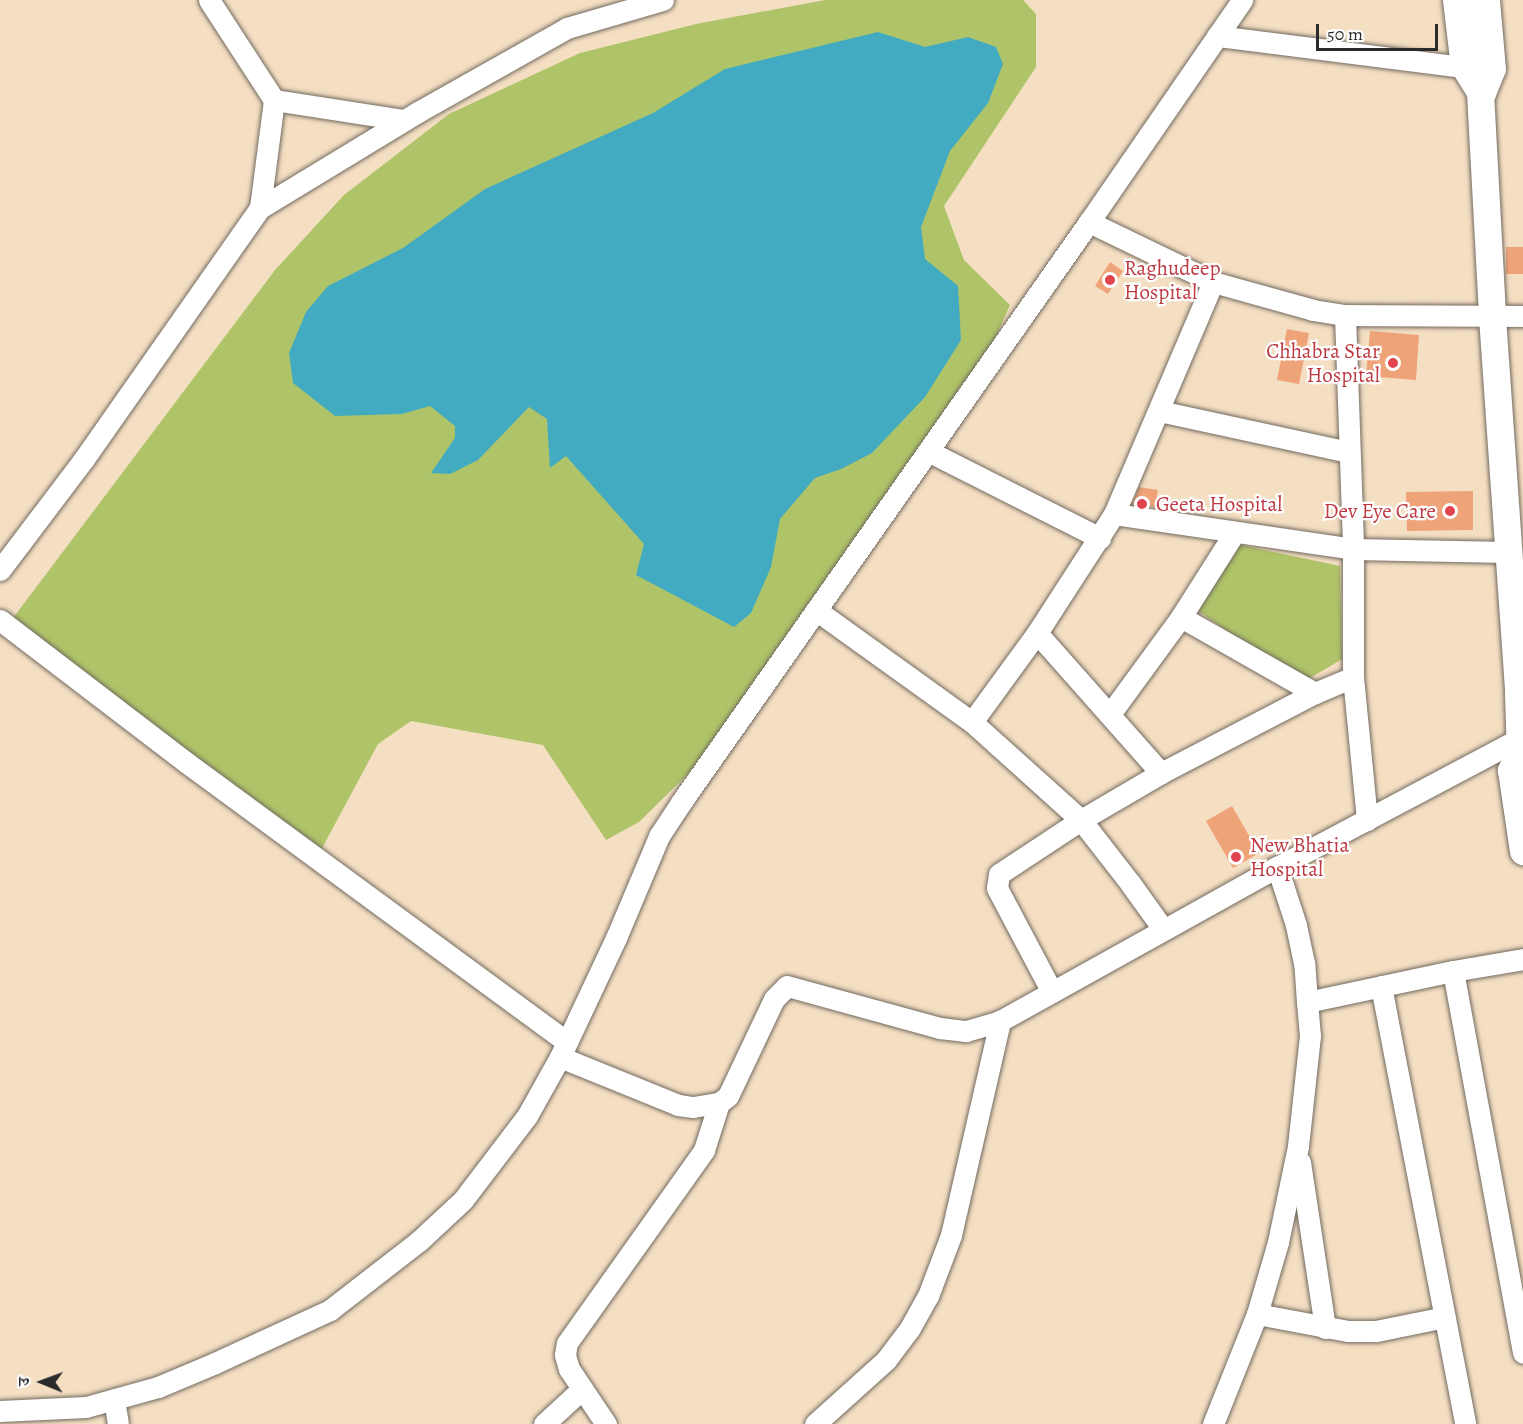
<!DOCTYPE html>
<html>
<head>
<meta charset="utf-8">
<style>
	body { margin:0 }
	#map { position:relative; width:1523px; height:1424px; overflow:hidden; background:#f5dfc3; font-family:Alegreya,"Noto Serif Devanagari",serif }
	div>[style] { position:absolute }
	.green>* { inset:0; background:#afc468 }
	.water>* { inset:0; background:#42abc2 }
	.building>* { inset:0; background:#efa379 }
	.roads { filter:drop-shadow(0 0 2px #726a60) drop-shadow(0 0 2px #726a60) }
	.minor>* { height:21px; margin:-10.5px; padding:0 10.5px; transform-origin:10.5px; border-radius:10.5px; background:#fff }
	.major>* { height:27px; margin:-13.5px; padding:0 13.5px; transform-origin:13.5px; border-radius:13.5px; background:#fff }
	.dots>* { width:16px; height:16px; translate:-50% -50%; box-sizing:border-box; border:3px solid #fff; border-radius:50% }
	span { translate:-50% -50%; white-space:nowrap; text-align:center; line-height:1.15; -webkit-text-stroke:4.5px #fff; paint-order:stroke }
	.health-label { font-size:21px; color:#be3a42 }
	.left { translate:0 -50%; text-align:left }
	.right { translate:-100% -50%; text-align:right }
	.north { position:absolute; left:12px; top:1352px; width:60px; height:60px; -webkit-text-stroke:4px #fff; paint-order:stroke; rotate:271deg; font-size:16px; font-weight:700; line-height:24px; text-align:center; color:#2b2b2b }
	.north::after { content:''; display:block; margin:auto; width:21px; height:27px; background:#2b2b2b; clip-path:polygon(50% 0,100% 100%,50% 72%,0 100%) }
	.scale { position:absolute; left:1316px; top:24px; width:122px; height:27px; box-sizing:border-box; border:3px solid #2b2b2b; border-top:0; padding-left:8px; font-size:18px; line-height:21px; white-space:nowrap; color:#2b2b2b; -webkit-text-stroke:4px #fff; paint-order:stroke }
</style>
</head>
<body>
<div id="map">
	<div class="green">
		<i style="clip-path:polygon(825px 0,1023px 0,1036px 14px,1036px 67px,944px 206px,964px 260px,1010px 305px,992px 346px,694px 768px,639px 822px,606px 840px,543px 745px,411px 721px,378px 744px,320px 852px,10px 622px,275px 270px,344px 195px,449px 114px,580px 53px,696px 24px)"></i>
		<i style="clip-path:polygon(1231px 543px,1340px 566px,1342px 659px,1302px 683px,1194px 608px)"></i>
	</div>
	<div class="water">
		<i style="clip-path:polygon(878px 32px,925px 47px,968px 37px,996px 47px,1003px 64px,988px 103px,950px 151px,921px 227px,925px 259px,958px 286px,961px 340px,925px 397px,872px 453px,841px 469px,815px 478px,780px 519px,771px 567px,751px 613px,734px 627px,636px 575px,644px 544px,566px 456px,550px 468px,547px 419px,529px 407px,478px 460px,450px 474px,431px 473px,455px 438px,455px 426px,430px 406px,402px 414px,335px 416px,293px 383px,289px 353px,306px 312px,328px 286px,403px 248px,485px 189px,653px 113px,725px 69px)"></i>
	</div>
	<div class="building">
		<i style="clip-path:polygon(1506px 247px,1523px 247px,1523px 274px,1506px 274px)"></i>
		<i style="clip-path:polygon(1110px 262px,1123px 271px,1108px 294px,1095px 286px)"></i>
		<i style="clip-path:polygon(1287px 329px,1309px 333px,1299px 384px,1277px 380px)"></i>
		<i style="clip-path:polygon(1370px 331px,1419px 335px,1416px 380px,1366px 376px)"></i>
		<i style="clip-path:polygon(1139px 487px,1158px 490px,1155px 507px,1132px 504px)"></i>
		<i style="clip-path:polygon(1473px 491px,1473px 530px,1407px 531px,1406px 492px)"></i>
		<i style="clip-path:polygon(1232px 806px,1259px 853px,1233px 868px,1206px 821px)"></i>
	</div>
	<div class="roads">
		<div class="minor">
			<i style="left:209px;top:0;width:119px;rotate:57deg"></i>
			<i style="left:274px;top:100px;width:109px;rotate:97.4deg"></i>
			<i style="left:1453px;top:0;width:67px;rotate:83.2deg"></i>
			<i style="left:1461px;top:67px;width:40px;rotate:58deg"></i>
			<i style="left:1482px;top:101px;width:35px;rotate:-68deg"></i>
			<i style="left:1495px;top:69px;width:69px;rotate:-95deg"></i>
			<i style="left:1217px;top:36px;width:246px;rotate:7.2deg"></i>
			<i style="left:274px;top:100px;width:131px;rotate:8.8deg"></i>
			<i style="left:1089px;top:222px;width:138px;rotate:25.8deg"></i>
			<i style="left:1213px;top:282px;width:104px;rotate:15.6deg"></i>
			<i style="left:1313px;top:310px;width:32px;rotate:9deg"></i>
			<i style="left:1345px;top:315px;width:178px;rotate:0.3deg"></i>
			<i style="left:1345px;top:315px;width:234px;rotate:88deg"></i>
			<i style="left:1353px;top:549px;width:128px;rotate:90deg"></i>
			<i style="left:1353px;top:677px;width:144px;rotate:84.4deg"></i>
			<i style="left:1159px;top:411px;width:193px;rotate:12.2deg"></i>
			<i style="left:928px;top:451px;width:193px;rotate:26.8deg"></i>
			<i style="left:1114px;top:514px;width:242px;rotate:8.3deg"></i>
			<i style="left:1353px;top:549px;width:154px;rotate:1.1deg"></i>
			<i style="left:0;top:570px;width:139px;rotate:-52.9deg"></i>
			<i style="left:84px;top:459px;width:307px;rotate:-55deg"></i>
			<i style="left:260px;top:208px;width:185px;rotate:-31.3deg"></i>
			<i style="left:418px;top:112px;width:171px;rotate:-29.4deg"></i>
			<i style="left:567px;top:28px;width:100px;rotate:-16.3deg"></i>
			<i style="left:816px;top:610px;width:192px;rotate:35.7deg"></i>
			<i style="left:972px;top:722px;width:147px;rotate:42deg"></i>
			<i style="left:1081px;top:820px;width:80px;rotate:52.1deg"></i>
			<i style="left:1130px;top:883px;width:57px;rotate:54.3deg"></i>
			<i style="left:1181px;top:617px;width:154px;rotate:29.6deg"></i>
			<i style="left:0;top:620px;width:235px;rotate:37.4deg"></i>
			<i style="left:187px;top:763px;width:471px;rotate:36.3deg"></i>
			<i style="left:1037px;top:633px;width:187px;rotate:48.5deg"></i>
			<i style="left:1110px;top:714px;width:120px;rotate:-53.8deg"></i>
			<i style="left:1181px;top:617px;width:101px;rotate:-57.6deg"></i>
			<i style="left:972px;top:722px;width:110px;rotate:-53.9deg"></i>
			<i style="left:1037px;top:633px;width:142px;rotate:-57.1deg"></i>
			<i style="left:1114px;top:514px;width:252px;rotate:-66.9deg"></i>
			<i style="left:1453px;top:971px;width:388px;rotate:79.6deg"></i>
			<i style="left:1381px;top:986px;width:446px;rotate:79.1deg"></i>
			<i style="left:1052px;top:992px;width:118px;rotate:-117.9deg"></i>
			<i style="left:997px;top:888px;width:14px;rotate:-82deg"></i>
			<i style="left:999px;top:874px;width:98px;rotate:-33.4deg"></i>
			<i style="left:1081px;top:820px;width:93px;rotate:-30.4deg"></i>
			<i style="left:1161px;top:773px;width:174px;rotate:-27.5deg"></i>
			<i style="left:1315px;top:693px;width:41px;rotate:-22.8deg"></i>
			<i style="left:1307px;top:1002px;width:149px;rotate:-12deg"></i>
			<i style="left:1453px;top:971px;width:71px;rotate:-9.7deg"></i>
			<i style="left:560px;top:1057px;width:127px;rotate:22.1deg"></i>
			<i style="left:678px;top:1105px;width:15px;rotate:8deg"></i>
			<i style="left:693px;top:1107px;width:26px;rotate:-9deg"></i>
			<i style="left:719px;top:1103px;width:11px;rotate:-38deg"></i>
			<i style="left:728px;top:1096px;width:107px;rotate:-64.6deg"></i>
			<i style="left:774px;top:999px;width:18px;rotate:-45deg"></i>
			<i style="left:787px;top:986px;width:159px;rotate:15.4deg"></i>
			<i style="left:940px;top:1028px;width:26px;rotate:7deg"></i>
			<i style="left:966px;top:1031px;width:35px;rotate:-16deg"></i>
			<i style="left:1000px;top:1021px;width:317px;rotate:-29.1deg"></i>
			<i style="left:1277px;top:867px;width:274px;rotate:-27.9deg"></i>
			<i style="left:1300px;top:1162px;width:168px;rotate:81.4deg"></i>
			<i style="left:1257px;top:1314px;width:93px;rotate:10.6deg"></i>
			<i style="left:1348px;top:1331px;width:28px"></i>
			<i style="left:1376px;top:1331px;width:70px;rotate:-11.5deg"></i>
			<i style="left:114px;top:1399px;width:25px;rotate:81deg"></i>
			<i style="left:0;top:1411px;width:86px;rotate:-2.7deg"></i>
			<i style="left:86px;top:1407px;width:75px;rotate:-15.5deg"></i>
			<i style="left:158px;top:1387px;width:62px;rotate:-22.8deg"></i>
			<i style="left:215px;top:1363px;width:127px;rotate:-24.7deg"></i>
			<i style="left:330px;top:1310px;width:113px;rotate:-37.8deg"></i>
			<i style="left:419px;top:1241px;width:60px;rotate:-43deg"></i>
			<i style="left:463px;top:1200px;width:106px;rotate:-52.7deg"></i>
			<i style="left:527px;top:1116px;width:68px;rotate:-60.8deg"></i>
			<i style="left:560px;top:1057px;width:132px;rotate:-64.8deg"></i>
			<i style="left:616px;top:938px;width:111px;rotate:-67.1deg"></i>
			<i style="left:659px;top:836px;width:42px;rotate:-56.7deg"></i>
			<i style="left:682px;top:801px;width:708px;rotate:-54.9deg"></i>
			<i style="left:1089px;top:222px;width:270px;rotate:-55.4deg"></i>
			<i style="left:544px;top:1424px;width:52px;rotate:-42.6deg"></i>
			<i style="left:606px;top:1424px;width:66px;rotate:-123.9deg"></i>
			<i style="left:569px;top:1369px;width:15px;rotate:-106deg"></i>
			<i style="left:565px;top:1355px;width:12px;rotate:-81deg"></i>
			<i style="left:567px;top:1343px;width:237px;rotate:-54.6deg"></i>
			<i style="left:704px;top:1150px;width:49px;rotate:-72.3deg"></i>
			<i style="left:815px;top:1424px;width:96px;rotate:-42deg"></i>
			<i style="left:886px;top:1360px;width:40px;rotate:-53deg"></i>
			<i style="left:910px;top:1328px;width:37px;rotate:-61deg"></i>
			<i style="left:928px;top:1296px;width:65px;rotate:-69.3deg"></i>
			<i style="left:951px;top:1235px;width:220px;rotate:-77.1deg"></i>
			<i style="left:1213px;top:1424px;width:118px;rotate:-68.2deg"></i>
			<i style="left:1257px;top:1314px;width:75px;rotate:-73.7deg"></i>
			<i style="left:1278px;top:1242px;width:98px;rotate:-78.2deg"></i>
			<i style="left:1298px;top:1146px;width:111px;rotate:-83.8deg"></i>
			<i style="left:1310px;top:1036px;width:34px;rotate:-95deg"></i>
			<i style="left:1307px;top:1002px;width:39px;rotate:-94deg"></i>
			<i style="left:1304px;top:963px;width:39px;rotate:-102deg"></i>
			<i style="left:1296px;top:925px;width:61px;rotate:-108.1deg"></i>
		</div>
		<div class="major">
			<i style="left:1475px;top:0;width:317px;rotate:86.9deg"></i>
			<i style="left:1492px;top:317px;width:377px;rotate:86deg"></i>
			<i style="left:1518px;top:693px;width:63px;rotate:88.2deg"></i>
			<i style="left:1520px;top:756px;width:17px;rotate:123deg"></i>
			<i style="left:1511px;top:770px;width:82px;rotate:81.6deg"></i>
		</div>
	</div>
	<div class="dots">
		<i style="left:1110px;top:280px;background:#e0444e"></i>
		<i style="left:1393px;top:363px;background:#e0444e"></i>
		<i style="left:1142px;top:504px;background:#e0444e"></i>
		<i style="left:1450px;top:511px;background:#e0444e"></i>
		<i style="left:1236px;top:857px;background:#e0444e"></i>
	</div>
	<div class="health-label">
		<span class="left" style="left:1124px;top:280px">Raghudeep<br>Hospital</span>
		<span class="right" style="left:1380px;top:363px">Chhabra Star<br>Hospital</span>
		<span class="left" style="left:1156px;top:504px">Geeta Hospital</span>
		<span class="right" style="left:1436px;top:511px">Dev Eye Care</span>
		<span class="left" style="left:1250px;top:857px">New Bhatia<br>Hospital</span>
	</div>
	<div class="north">उ</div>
	<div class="scale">50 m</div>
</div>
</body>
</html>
